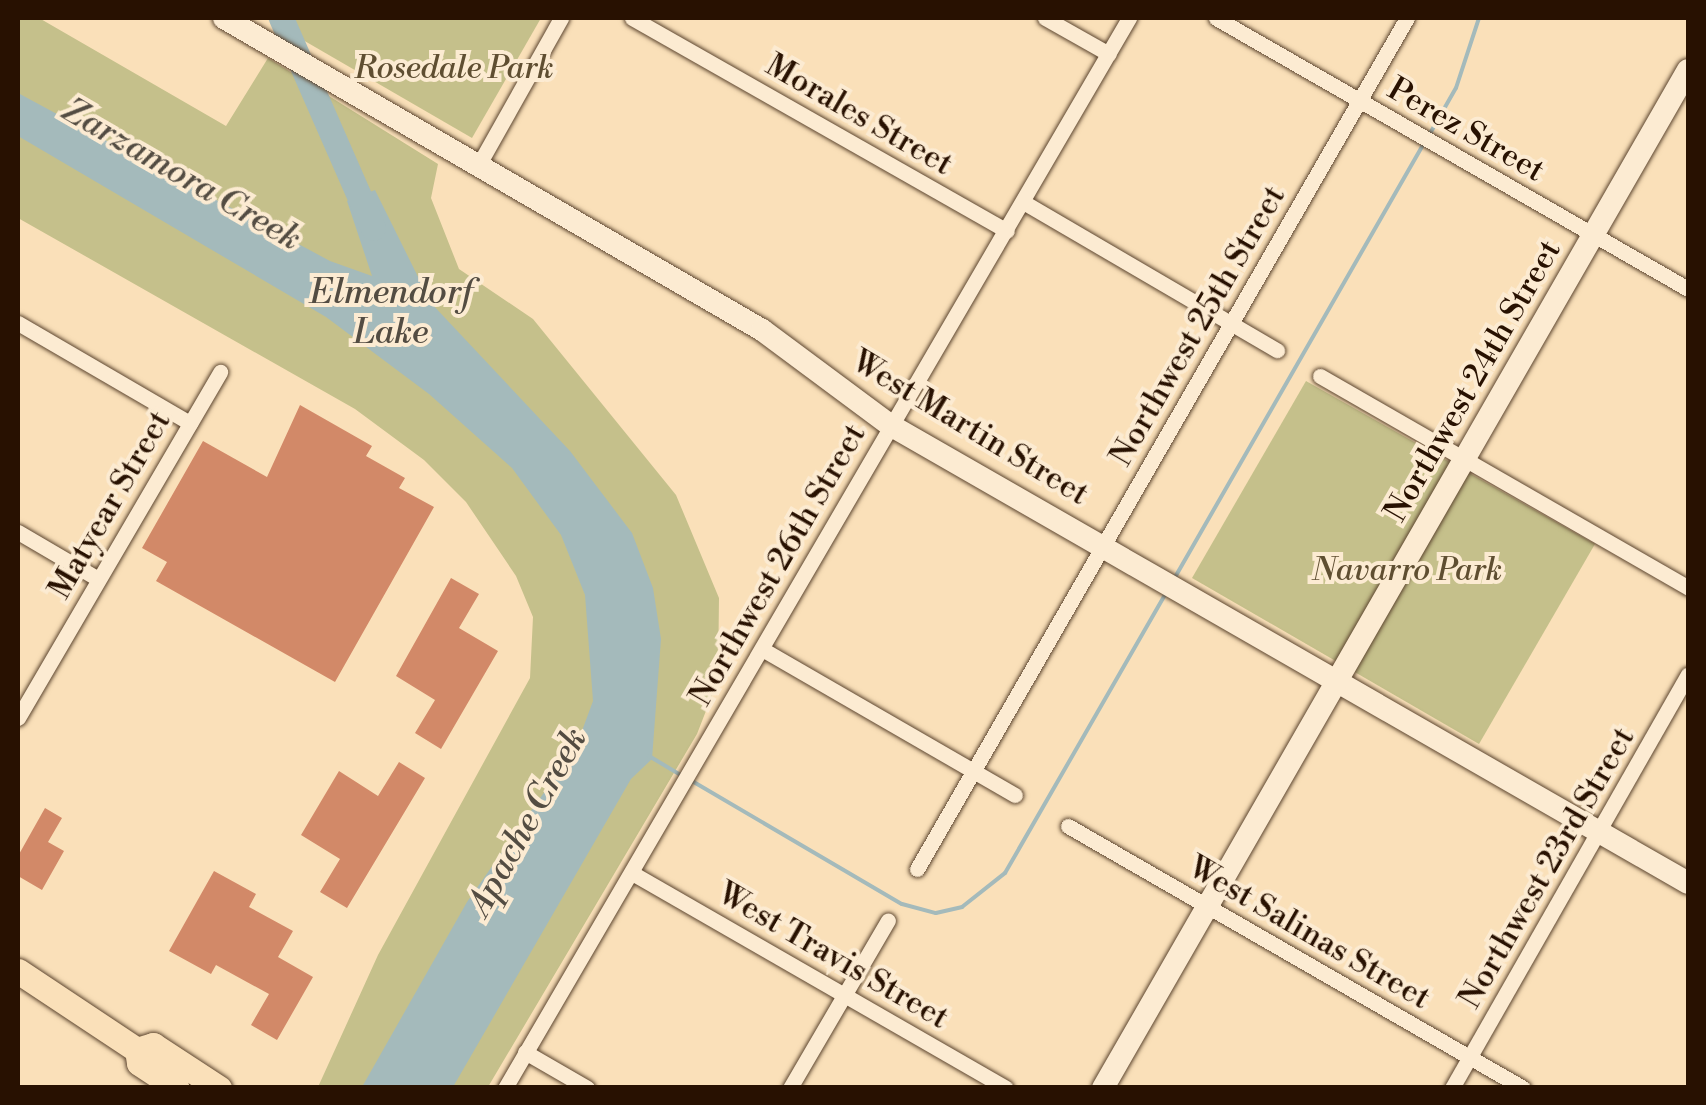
<!DOCTYPE html>
<html>
<head>
<meta charset="utf-8">
<style>
	body { margin:0 }
	#map { position:relative; width:1706px; height:1105px; overflow:hidden; background:#fae0b9; font-family:"Libre Bodoni",serif }
	div>[style] { position:absolute }
	.green>* { inset:0; background:#c5c08b }
	.water>* { inset:0; background:#a4babb }
	.stream>* { height:4px; margin:-2px; padding:0 2px; transform-origin:2px; border-radius:2px; background:#a4babb }
	.river>* { height:25px; margin:-12.5px; padding:0 12.5px; transform-origin:12.5px; border-radius:12.5px; background:#a4babb }
	.building>* { inset:0; background:#d28968 }
	.roads { filter:drop-shadow(0 0 2px #5c452f) drop-shadow(0 0 2px #5c452f) }
	.street>* { height:15px; margin:-7.5px; padding:0 7.5px; transform-origin:7.5px; border-radius:7.5px; background:#fcebd2 }
	.secondary>* { height:22px; margin:-11px; padding:0 11px; transform-origin:11px; border-radius:11px; background:#fcebd2 }
	.primary>* { height:25px; margin:-12.5px; padding:0 12.5px; transform-origin:12.5px; border-radius:12.5px; background:#fae0b9 }
	span { translate:-50% -50%; white-space:nowrap; text-align:center; line-height:1.15; -webkit-text-stroke:8px #fcebd2; paint-order:stroke }
	.park-label { font-size:32px; color:#5f4e31; font-style:italic }
	.street-label { font-size:32px; color:#281101 }
	.water-label { font-size:35px; color:#534c42; font-style:italic }
	.frame { position:absolute; inset:0; border:20px solid #281101; pointer-events:none }
</style>
</head>
<body>
<div id="map">
	<div class="green">
		<i style="clip-path:polygon(18px 18px,39px 18px,226px 126px,268px 58px,438px 164px,431px 198px,459px 269px,533px 319px,676px 495px,719px 598px,718px 680px,697px 734px,488px 1087px,318px 1087px,378px 955px,530px 678px,533px 617px,516px 576px,466px 502px,424px 460px,355px 409px,18px 218px)"></i>
		<i style="clip-path:polygon(265px 18px,541px 18px,472px 138px)"></i>
		<i style="clip-path:polygon(1306px 381px,1595px 544px,1479px 744px,1192px 578px)"></i>
	</div>
	<div class="water">
		<i style="clip-path:polygon(18px 93px,330px 261px,372px 276px,347px 201px,375px 190px,431px 303px,570px 451px,632px 533px,653px 588px,661px 639px,652px 759px,631px 779px,453px 1087px,362px 1087px,467px 902px,576px 747px,593px 701px,585px 595px,561px 535px,512px 468px,429px 394px,326px 317px,18px 136px)"></i>
	</div>
	<div class="stream">
		<i style="left:1428px;top:137px;width:56px;rotate:-60.3deg"></i>
		<i style="left:1456px;top:88px;width:74px;rotate:-71.8deg"></i>
		<i style="left:1174px;top:579px;width:500px;rotate:-60.16deg"></i>
		<i style="left:649px;top:756px;width:41px;rotate:31deg"></i>
		<i style="left:692px;top:781px;width:243px;rotate:30.4deg"></i>
		<i style="left:902px;top:904px;width:35px;rotate:15deg"></i>
		<i style="left:936px;top:913px;width:27px;rotate:-13deg"></i>
		<i style="left:962px;top:907px;width:55px;rotate:-38.3deg"></i>
		<i style="left:1005px;top:873px;width:325px;rotate:-60.1deg"></i>
	</div>
	<div class="river">
		<i style="left:281px;top:18px;width:229px;rotate:66.3deg"></i>
	</div>
	<div class="building">
		<i style="clip-path:polygon(300px 405px,372px 446px,366px 456px,405px 478px,399px 488px,434px 507px,335px 682px,156px 581px,167px 562px,142px 548px,203px 441px,267px 477px)"></i>
		<i style="clip-path:polygon(451px 578px,479px 594px,459px 628px,498px 651px,441px 749px,415px 733px,435px 700px,396px 676px)"></i>
		<i style="clip-path:polygon(399px 762px,425px 778px,347px 908px,320px 892px,340px 859px,301px 835px,339px 771px,378px 796px)"></i>
		<i style="clip-path:polygon(45px 808px,62px 818px,48px 842px,64px 851px,42px 890px,18px 876px,18px 856px)"></i>
		<i style="clip-path:polygon(214px 871px,256px 894px,249px 907px,293px 931px,278px 957px,313px 977px,277px 1040px,251px 1025px,269px 994px,216px 965px,211px 974px,169px 951px)"></i>
	</div>
	<div class="roads">
		<div class="street">
			<i style="left:632px;top:18px;width:431px;rotate:29.6deg"></i>
			<i style="left:1045px;top:18px;width:73px;rotate:29.4deg"></i>
			<i style="left:1216px;top:18px;width:544px;rotate:29.86deg"></i>
			<i style="left:478px;top:166px;width:170px;rotate:-60.7deg"></i>
			<i style="left:1025px;top:203px;width:292px;rotate:30.3deg"></i>
			<i style="left:18px;top:323px;width:199px;rotate:30.2deg"></i>
			<i style="left:1320px;top:376px;width:425px;rotate:29.9deg"></i>
			<i style="left:18px;top:532px;width:93px;rotate:30.4deg"></i>
			<i style="left:762px;top:649px;width:292px;rotate:30deg"></i>
			<i style="left:18px;top:718px;width:401px;rotate:-59.7deg"></i>
			<i style="left:1068px;top:826px;width:525px;rotate:29.93deg"></i>
			<i style="left:917px;top:869px;width:982px;rotate:-60.07deg"></i>
			<i style="left:632px;top:873px;width:431px;rotate:29.9deg"></i>
			<i style="left:525px;top:1052px;width:72px;rotate:30.1deg"></i>
			<i style="left:505px;top:1088px;width:1239px;rotate:-59.75deg"></i>
			<i style="left:790px;top:1088px;width:194px;rotate:-59.7deg"></i>
			<i style="left:1452px;top:1088px;width:476px;rotate:-60.3deg"></i>
		</div>
		<div class="secondary">
			<i style="left:224px;top:18px;width:622px;rotate:30.11deg"></i>
			<i style="left:762px;top:330px;width:159px;rotate:36.6deg"></i>
			<i style="left:890px;top:425px;width:920px;rotate:29.85deg"></i>
			<i style="left:1103px;top:1088px;width:1174px;rotate:-60.12deg"></i>
		</div>
		<div class="primary">
			<i style="left:18px;top:971px;width:143px;rotate:33.6deg"></i>
			<i style="left:137px;top:1050px;width:13px;rotate:81deg"></i>
			<i style="left:139px;top:1063px;width:45px;rotate:33.3deg"></i>
			<i style="left:137px;top:1050px;width:17px;rotate:-17deg"></i>
			<i style="left:153px;top:1045px;width:79px;rotate:33.1deg"></i>
		</div>
	</div>
	<div class="park-label">
		<span style="left:454px;top:68px">Rosedale Park</span>
		<span style="left:1407px;top:570px">Navarro Park</span>
	</div>
	<div class="street-label">
		<span style="left:859px;top:115px;rotate:30deg">Morales Street</span>
		<span style="left:1466px;top:130px;rotate:30deg">Perez Street</span>
		<span style="left:1198px;top:326px;rotate:-60deg">Northwest 25th Street</span>
		<span style="left:1473px;top:381px;rotate:-60deg">Northwest 24th Street</span>
		<span style="left:970px;top:428px;rotate:31deg">West Martin Street</span>
		<span style="left:110px;top:505px;rotate:-60deg">Matyear Street</span>
		<span style="left:778px;top:565px;rotate:-60deg">Northwest 26th Street</span>
		<span style="left:1547px;top:868px;rotate:-60deg">Northwest 23rd Street</span>
		<span style="left:1309px;top:933px;rotate:30deg">West Salinas Street</span>
		<span style="left:833px;top:956px;rotate:30deg">West Travis Street</span>
	</div>
	<div class="water-label">
		<span style="left:181px;top:175px;rotate:30deg">Zarzamora Creek</span>
		<span style="left:391px;top:313px">Elmendorf<br>Lake</span>
		<span style="left:528px;top:822px;rotate:-61deg">Apache Creek</span>
	</div>
	<div class="frame"></div>
</div>
</body>
</html>
